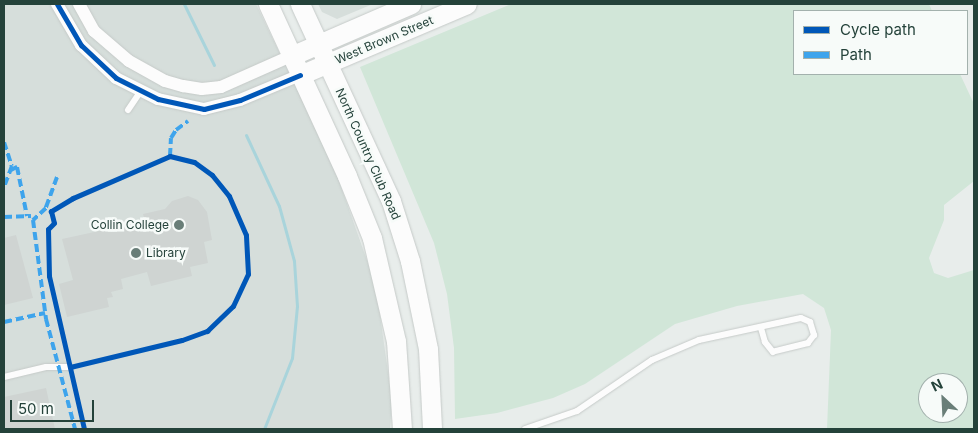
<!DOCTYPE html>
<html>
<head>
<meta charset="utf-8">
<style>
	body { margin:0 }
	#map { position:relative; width:978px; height:433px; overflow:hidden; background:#e8edeb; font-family:Inter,sans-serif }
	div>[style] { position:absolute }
	.built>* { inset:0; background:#d6dedb }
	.green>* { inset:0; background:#d1e6d8 }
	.stream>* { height:3px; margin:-1.5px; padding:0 1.5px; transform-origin:1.5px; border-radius:1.5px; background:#a9d4db }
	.building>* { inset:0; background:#cfd4d2 }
	.roads { filter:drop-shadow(0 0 1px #c5cac8) drop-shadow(0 0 1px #c5cac8) }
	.service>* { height:6px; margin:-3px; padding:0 3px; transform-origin:3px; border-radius:3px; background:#fcfcfc }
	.minor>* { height:12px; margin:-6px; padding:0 6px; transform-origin:6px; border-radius:6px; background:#fcfcfc }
	.secondary>* { height:19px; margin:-9.5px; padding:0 9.5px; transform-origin:9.5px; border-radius:9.5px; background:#fcfcfc }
	.quiet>* { height:4px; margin-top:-2px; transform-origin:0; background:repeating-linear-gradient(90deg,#3ea4ec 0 8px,transparent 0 12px) }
	.cycleway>* { height:5px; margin:-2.5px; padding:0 2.5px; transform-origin:2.5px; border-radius:2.5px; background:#0057b8 }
	.dots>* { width:14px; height:14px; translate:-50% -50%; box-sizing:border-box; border:2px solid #f7fbf9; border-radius:50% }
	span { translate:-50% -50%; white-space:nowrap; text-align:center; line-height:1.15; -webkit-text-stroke:5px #f7fbf9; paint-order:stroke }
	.street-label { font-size:12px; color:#24423a }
	.poi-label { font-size:12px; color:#24423a }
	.right { translate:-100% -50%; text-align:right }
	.left { translate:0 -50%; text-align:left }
	.frame { position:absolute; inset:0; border:5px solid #24423a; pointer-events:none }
	.legend { position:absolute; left:793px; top:10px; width:175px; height:65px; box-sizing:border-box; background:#f7fbf9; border:1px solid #a3b1ad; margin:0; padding:6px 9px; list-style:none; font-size:15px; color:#24423a }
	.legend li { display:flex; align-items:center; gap:10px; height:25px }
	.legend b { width:25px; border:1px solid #a3b1ad }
	.north { position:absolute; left:918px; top:373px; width:50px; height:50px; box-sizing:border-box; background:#f7fbf9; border:1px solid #a3b1ad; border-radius:50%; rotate:335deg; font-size:14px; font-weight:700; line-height:20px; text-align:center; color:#24423a }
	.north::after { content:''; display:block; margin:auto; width:18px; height:22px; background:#697e78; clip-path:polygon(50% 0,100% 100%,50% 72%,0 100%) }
	.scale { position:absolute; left:10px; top:400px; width:84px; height:22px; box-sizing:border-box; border:2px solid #24423a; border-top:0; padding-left:6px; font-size:15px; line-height:18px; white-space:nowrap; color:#24423a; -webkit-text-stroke:4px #f7fbf9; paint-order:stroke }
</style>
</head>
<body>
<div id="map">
	<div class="built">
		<i style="clip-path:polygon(4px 4px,256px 4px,333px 164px,376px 286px,392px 401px,390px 429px,4px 429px)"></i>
		<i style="clip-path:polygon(318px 4px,373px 4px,337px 19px,322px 12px)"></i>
	</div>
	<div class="green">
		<i style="clip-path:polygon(evenodd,511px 4px,929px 4px,932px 11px,794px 11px,794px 74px,960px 74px,974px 104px,974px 181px,944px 205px,944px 220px,929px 258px,934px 273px,948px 278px,974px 270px,974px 429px,827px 429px,831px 330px,824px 308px,803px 294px,737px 306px,675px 324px,585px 384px,553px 398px,497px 413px,455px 419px,454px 348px,447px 294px,434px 243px,360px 67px,511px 4px,928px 383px,958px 383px,958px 413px,928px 413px,928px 383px)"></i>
	</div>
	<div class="stream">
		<i style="left:184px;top:4px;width:68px;rotate:63.8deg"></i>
		<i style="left:246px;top:135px;width:78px;rotate:65.1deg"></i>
		<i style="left:279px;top:206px;width:57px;rotate:74.7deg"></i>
		<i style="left:294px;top:261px;width:45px;rotate:86.2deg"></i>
		<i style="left:297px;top:306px;width:52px;rotate:95.5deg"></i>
		<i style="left:292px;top:358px;width:76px;rotate:111.5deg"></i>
	</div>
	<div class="building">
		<i style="clip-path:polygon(188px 196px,198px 200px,207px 212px,212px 240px,204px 242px,208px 263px,190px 267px,192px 276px,151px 286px,147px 272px,121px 279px,123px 289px,111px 292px,113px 297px,107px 298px,109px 307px,67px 317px,59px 284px,73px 280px,62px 239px,145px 221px,143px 214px,165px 209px,172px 201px)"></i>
		<i style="clip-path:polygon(16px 235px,33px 298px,4px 305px,4px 238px)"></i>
		<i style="clip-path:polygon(46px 388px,55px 429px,4px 429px,4px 397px)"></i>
	</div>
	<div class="roads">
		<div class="service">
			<i style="left:128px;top:110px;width:22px;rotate:-56deg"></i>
			<i style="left:4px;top:377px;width:43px;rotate:-13.4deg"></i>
			<i style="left:46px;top:367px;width:24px"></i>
			<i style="left:525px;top:429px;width:55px;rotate:-19.1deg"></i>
			<i style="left:577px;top:411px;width:91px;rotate:-34.2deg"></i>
			<i style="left:652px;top:360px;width:51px;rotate:-23.1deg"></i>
			<i style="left:699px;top:340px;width:104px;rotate:-12.2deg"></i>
			<i style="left:801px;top:318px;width:10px;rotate:24deg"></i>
			<i style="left:810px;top:322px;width:14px;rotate:73deg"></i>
			<i style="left:814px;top:335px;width:10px;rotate:127deg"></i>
			<i style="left:808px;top:343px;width:36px;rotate:166deg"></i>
			<i style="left:773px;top:352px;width:13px;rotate:-129deg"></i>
			<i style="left:765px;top:342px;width:15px;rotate:-106deg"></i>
		</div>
		<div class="minor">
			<i style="left:57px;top:4px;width:48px;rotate:59.7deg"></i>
			<i style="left:81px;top:45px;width:48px;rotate:43.3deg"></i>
			<i style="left:116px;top:78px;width:47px;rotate:26.6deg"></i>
			<i style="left:158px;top:99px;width:47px;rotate:12.3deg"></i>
			<i style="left:204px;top:109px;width:37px;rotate:-14deg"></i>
			<i style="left:240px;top:100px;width:65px;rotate:-22.6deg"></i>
			<i style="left:79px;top:4px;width:31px;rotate:61deg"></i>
			<i style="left:94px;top:31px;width:46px;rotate:40.6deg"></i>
			<i style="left:129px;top:61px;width:41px;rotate:29.1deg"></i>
			<i style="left:165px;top:81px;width:19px;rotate:16deg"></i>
			<i style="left:183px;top:86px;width:19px;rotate:9deg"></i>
			<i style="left:202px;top:89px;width:19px;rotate:-6deg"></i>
			<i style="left:221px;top:87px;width:77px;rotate:-23.9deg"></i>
		</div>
		<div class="secondary">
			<i style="left:268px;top:4px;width:189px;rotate:65.3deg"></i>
			<i style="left:347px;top:176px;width:67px;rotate:68deg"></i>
			<i style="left:372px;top:238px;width:106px;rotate:76.9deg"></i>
			<i style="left:396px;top:341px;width:88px;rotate:86.1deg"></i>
			<i style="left:300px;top:4px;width:217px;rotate:65.2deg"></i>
			<i style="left:391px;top:201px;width:63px;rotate:72.4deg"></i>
			<i style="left:410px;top:261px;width:90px;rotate:78.4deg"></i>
			<i style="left:428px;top:349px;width:80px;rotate:87.1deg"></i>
			<i style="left:291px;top:56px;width:131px;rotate:-23.4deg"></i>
			<i style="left:300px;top:75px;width:181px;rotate:-23deg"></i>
		</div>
	</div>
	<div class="quiet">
		<i style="left:4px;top:142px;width:25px;rotate:72deg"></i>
		<i style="left:12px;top:166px;width:22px;rotate:111deg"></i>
		<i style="left:170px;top:156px;width:18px;rotate:-87deg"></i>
		<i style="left:171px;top:138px;width:9px;rotate:-58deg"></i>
		<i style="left:176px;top:130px;width:15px;rotate:-37deg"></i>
		<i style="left:11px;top:170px;width:7px;rotate:-27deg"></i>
		<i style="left:17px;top:167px;width:50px;rotate:78.5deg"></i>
		<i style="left:57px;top:177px;width:33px;rotate:110deg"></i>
		<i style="left:46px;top:208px;width:18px;rotate:137deg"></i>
		<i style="left:33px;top:220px;width:100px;rotate:82.5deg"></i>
		<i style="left:46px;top:319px;width:114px;rotate:75.2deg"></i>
		<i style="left:4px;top:217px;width:27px;rotate:-2deg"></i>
		<i style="left:4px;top:322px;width:42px;rotate:-12.4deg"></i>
	</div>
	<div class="cycleway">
		<i style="left:57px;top:4px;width:48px;rotate:59.7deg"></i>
		<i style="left:81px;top:45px;width:48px;rotate:43.3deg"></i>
		<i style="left:116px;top:78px;width:47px;rotate:26.6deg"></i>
		<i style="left:158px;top:99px;width:47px;rotate:12.3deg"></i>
		<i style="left:204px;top:109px;width:37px;rotate:-14deg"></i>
		<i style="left:240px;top:100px;width:65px;rotate:-22.6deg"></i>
		<i style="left:70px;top:367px;width:115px;rotate:-13.6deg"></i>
		<i style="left:182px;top:340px;width:27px;rotate:-20deg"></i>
		<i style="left:207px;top:331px;width:36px;rotate:-44deg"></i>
		<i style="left:233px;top:306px;width:35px;rotate:-65deg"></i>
		<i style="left:248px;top:274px;width:39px;rotate:-93deg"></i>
		<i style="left:246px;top:235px;width:43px;rotate:-113.6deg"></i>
		<i style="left:229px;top:196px;width:27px;rotate:-129deg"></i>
		<i style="left:212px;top:175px;width:22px;rotate:-144deg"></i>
		<i style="left:194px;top:162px;width:25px;rotate:-166deg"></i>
		<i style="left:170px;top:156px;width:106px;rotate:156.6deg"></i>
		<i style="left:73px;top:198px;width:26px;rotate:149deg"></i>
		<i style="left:51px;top:211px;width:12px;rotate:76deg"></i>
		<i style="left:54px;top:223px;width:8px;rotate:135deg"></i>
		<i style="left:48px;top:229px;width:47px;rotate:88.8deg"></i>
		<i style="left:49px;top:276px;width:157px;rotate:77.1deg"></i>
	</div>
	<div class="dots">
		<i style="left:179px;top:225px;background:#697e78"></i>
		<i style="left:136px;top:253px;background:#697e78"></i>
	</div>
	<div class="street-label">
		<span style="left:384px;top:40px;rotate:-23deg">West Brown Street</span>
		<span style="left:368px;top:154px;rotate:66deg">North Country Club Road</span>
	</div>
	<div class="poi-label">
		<span class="right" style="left:169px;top:225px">Collin College</span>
		<span class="left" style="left:146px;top:253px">Library</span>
	</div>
	<div class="frame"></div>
	<ul class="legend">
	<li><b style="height:6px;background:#0057b8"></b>Cycle path</li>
	<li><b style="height:6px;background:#3ea4ec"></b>Path</li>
	</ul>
	<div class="north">N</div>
	<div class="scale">50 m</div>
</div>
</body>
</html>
